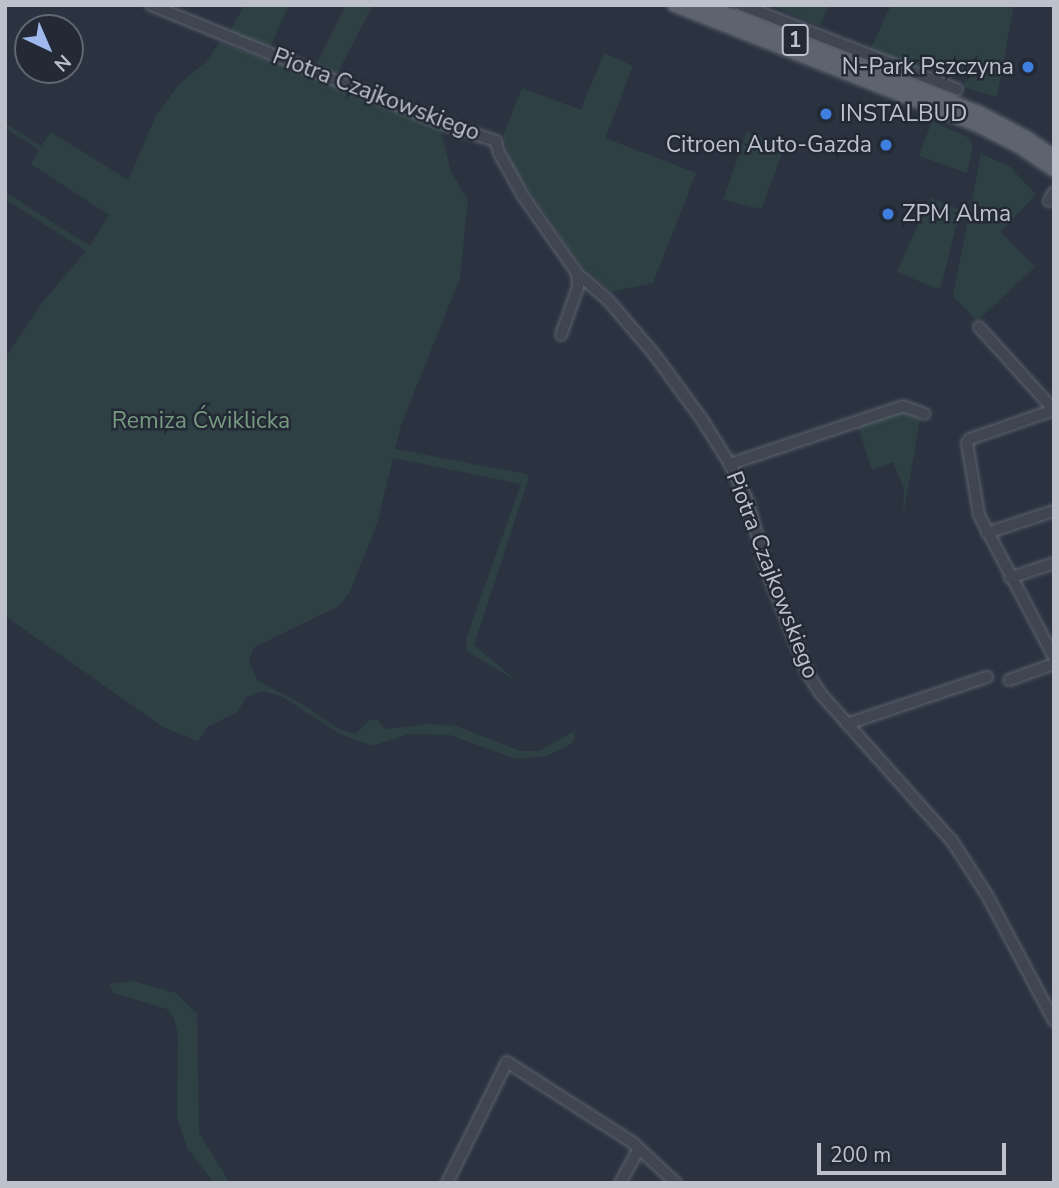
<!DOCTYPE html>
<html>
<head>
<meta charset="utf-8">
<style>
	body { margin:0 }
	#map { position:relative; width:1059px; height:1188px; overflow:hidden; background:#2b3341; font-family:"Nunito Sans",sans-serif }
	div>[style] { position:absolute }
	.green>* { inset:0; background:#2e4043 }
	.roads { filter:drop-shadow(0 0 2px #5d636e) drop-shadow(0 0 2px #5d636e) }
	.minor>* { height:10px; margin:-5px; padding:0 5px; transform-origin:5px; border-radius:5px; background:#3f4551 }
	.major>* { height:12px; margin:-6px; padding:0 6px; transform-origin:6px; border-radius:6px; background:#5d6470 }
	.dots>* { width:19px; height:19px; translate:-50% -50%; box-sizing:border-box; border:4px solid #232a36; border-radius:50% }
	span { translate:-50% -50%; white-space:nowrap; text-align:center; line-height:1.15; -webkit-text-stroke:5px #232a36; paint-order:stroke }
	.shield-label span { padding:2px 5px; background:#232a36; border:2px solid; border-radius:5px; -webkit-text-stroke-width:0 }
	.shield-label { font-size:21px; color:#bcc1cb; font-weight:700 }
	.poi-label { font-size:23px; color:#bcc1cb }
	.right { translate:-100% -50%; text-align:right }
	.left { translate:0 -50%; text-align:left }
	.street-label { font-size:23px; color:#bcc1cb }
	.park-label { font-size:23px; color:#769980 }
	.frame { position:absolute; inset:0; border:7px solid #bcc1cb; pointer-events:none }
	.north { position:absolute; left:14px; top:14px; width:70px; height:70px; box-sizing:border-box; background:#232a36; border:2px solid #606672; border-radius:50%; rotate:136deg; font-size:19px; font-weight:700; line-height:28px; text-align:center; color:#bcc1cb }
	.north::after { content:''; display:block; margin:auto; width:24px; height:32px; background:#9fb9ed; clip-path:polygon(50% 0,100% 100%,50% 72%,0 100%) }
	.scale { position:absolute; left:817px; top:1143px; width:189px; height:32px; box-sizing:border-box; border:4px solid #bcc1cb; border-top:0; padding-left:9px; font-size:21px; line-height:24px; white-space:nowrap; color:#bcc1cb; -webkit-text-stroke:5px #232a36; paint-order:stroke }
</style>
</head>
<body>
<div id="map">
	<div class="green">
		<i style="clip-path:polygon(244px 5px,289px 5px,270px 47px,229px 34px)"></i>
		<i style="clip-path:polygon(346px 5px,373px 5px,336px 76px,315px 67px)"></i>
		<i style="clip-path:polygon(771px 5px,829px 5px,820px 26px)"></i>
		<i style="clip-path:polygon(891px 5px,1014px 5px,997px 97px,964px 87px,968px 72px,950px 65px,919px 69px,870px 50px)"></i>
		<i style="clip-path:polygon(220px 42px,440px 126px,451px 172px,468px 200px,460px 278px,401px 425px,395px 449px,526px 474px,529px 477px,474px 645px,518px 682px,467px 651px,466px 639px,521px 484px,393px 458px,377px 524px,349px 593px,339px 606px,253px 648px,249px 662px,257px 680px,309px 708px,337px 728px,355px 734px,370px 720px,378px 720px,385px 729px,430px 724px,456px 726px,520px 751px,540px 751px,574px 731px,575px 739px,571px 744px,547px 756px,516px 759px,450px 735px,409px 734px,373px 746px,340px 734px,281px 696px,261px 691px,247px 697px,236px 713px,208px 727px,198px 741px,163px 727px,5px 616px,5px 358px,42px 303px,86px 251px,5px 199px,5px 192px,90px 246px,109px 215px,31px 164px,39px 150px,5px 128px,5px 123px,41px 146px,51px 132px,128px 180px,156px 116px,179px 84px,206px 62px)"></i>
		<i style="clip-path:polygon(604px 53px,633px 66px,605px 138px,696px 173px,653px 283px,611px 292px,580px 264px,512px 166px,503px 136px,522px 88px,581px 110px)"></i>
		<i style="clip-path:polygon(932px 121px,969px 138px,973px 145px,967px 173px,919px 156px)"></i>
		<i style="clip-path:polygon(747px 132px,785px 146px,761px 209px,723px 200px)"></i>
		<i style="clip-path:polygon(981px 154px,1009px 166px,1036px 194px,1001px 232px,1035px 267px,977px 321px,953px 296px)"></i>
		<i style="clip-path:polygon(930px 198px,960px 210px,941px 287px,935px 288px,897px 272px)"></i>
		<i style="clip-path:polygon(902px 411px,920px 419px,903px 517px,904px 489px,893px 462px,872px 470px,858px 426px)"></i>
		<i style="clip-path:polygon(132px 981px,176px 993px,197px 1014px,199px 1133px,230px 1183px,214px 1183px,187px 1148px,177px 1117px,178px 1035px,174px 1018px,167px 1009px,114px 993px,109px 984px)"></i>
	</div>
	<div class="roads">
		<div class="minor">
			<i style="left:151px;top:5px;width:315px;rotate:22.2deg"></i>
			<i style="left:443px;top:124px;width:56px;rotate:17.8deg"></i>
			<i style="left:496px;top:141px;width:12px;rotate:76deg"></i>
			<i style="left:499px;top:153px;width:49px;rotate:60.8deg"></i>
			<i style="left:523px;top:196px;width:94px;rotate:55deg"></i>
			<i style="left:577px;top:273px;width:14px;rotate:86deg"></i>
			<i style="left:578px;top:287px;width:51px;rotate:109.5deg"></i>
			<i style="left:741px;top:5px;width:232px;rotate:21.3deg"></i>
			<i style="left:1049px;top:201px;width:10px;rotate:-61deg"></i>
			<i style="left:577px;top:273px;width:41px;rotate:41.1deg"></i>
			<i style="left:608px;top:300px;width:71px;rotate:49.6deg"></i>
			<i style="left:654px;top:354px;width:79px;rotate:53.7deg"></i>
			<i style="left:701px;top:418px;width:54px;rotate:57.8deg"></i>
			<i style="left:730px;top:464px;width:42px;rotate:64.7deg"></i>
			<i style="left:748px;top:502px;width:72px;rotate:74.6deg"></i>
			<i style="left:767px;top:571px;width:111px;rotate:68.3deg"></i>
			<i style="left:808px;top:674px;width:24px;rotate:57deg"></i>
			<i style="left:821px;top:694px;width:197px;rotate:48.3deg"></i>
			<i style="left:952px;top:841px;width:64px;rotate:57.1deg"></i>
			<i style="left:987px;top:895px;width:143px;rotate:62deg"></i>
			<i style="left:979px;top:327px;width:112px;rotate:47.9deg"></i>
			<i style="left:1054px;top:410px;width:89px;rotate:161deg"></i>
			<i style="left:970px;top:439px;width:5px;rotate:127deg"></i>
			<i style="left:967px;top:443px;width:73px;rotate:80.5deg"></i>
			<i style="left:979px;top:515px;width:161px;rotate:62.2deg"></i>
			<i style="left:730px;top:464px;width:182px;rotate:-18.5deg"></i>
			<i style="left:903px;top:406px;width:23px;rotate:20deg"></i>
			<i style="left:987px;top:533px;width:71px;rotate:-18.2deg"></i>
			<i style="left:1010px;top:578px;width:46px;rotate:-18.8deg"></i>
			<i style="left:1009px;top:680px;width:48px;rotate:-19.6deg"></i>
			<i style="left:847px;top:724px;width:148px;rotate:-18.6deg"></i>
			<i style="left:447px;top:1183px;width:135px;rotate:-63.6deg"></i>
			<i style="left:507px;top:1062px;width:150px;rotate:32.7deg"></i>
			<i style="left:633px;top:1143px;width:59px;rotate:42.9deg"></i>
			<i style="left:620px;top:1183px;width:39px;rotate:-61deg"></i>
		</div>
		<div class="major">
			<i style="left:674px;top:5px;width:324px;rotate:21.6deg"></i>
			<i style="left:975px;top:124px;width:51px;rotate:27.1deg"></i>
			<i style="left:1020px;top:147px;width:41px;rotate:34.1deg"></i>
			<i style="left:704px;top:5px;width:296px;rotate:21.4deg"></i>
			<i style="left:980px;top:113px;width:53px;rotate:28deg"></i>
			<i style="left:1027px;top:138px;width:32px;rotate:34deg"></i>
		</div>
	</div>
	<div class="dots">
		<i style="left:1028px;top:67px;background:#3f7fe0"></i>
		<i style="left:826px;top:114px;background:#3f7fe0"></i>
		<i style="left:886px;top:145px;background:#3f7fe0"></i>
		<i style="left:888px;top:214px;background:#3f7fe0"></i>
	</div>
	<div class="shield-label">
		<span style="left:795px;top:40px">1</span>
	</div>
	<div class="poi-label">
		<span class="right" style="left:1014px;top:67px">N-Park Pszczyna</span>
		<span class="left" style="left:840px;top:114px">INSTALBUD</span>
		<span class="right" style="left:872px;top:145px">Citroen Auto-Gazda</span>
		<span class="left" style="left:902px;top:214px">ZPM Alma</span>
	</div>
	<div class="street-label">
		<span style="left:376px;top:95px;rotate:21deg">Piotra Czajkowskiego</span>
		<span style="left:772px;top:575px;rotate:69deg">Piotra Czajkowskiego</span>
	</div>
	<div class="park-label">
		<span style="left:201px;top:421px">Remiza Ćwiklicka</span>
	</div>
	<div class="frame"></div>
	<div class="north">N</div>
	<div class="scale">200 m</div>
</div>
</body>
</html>
